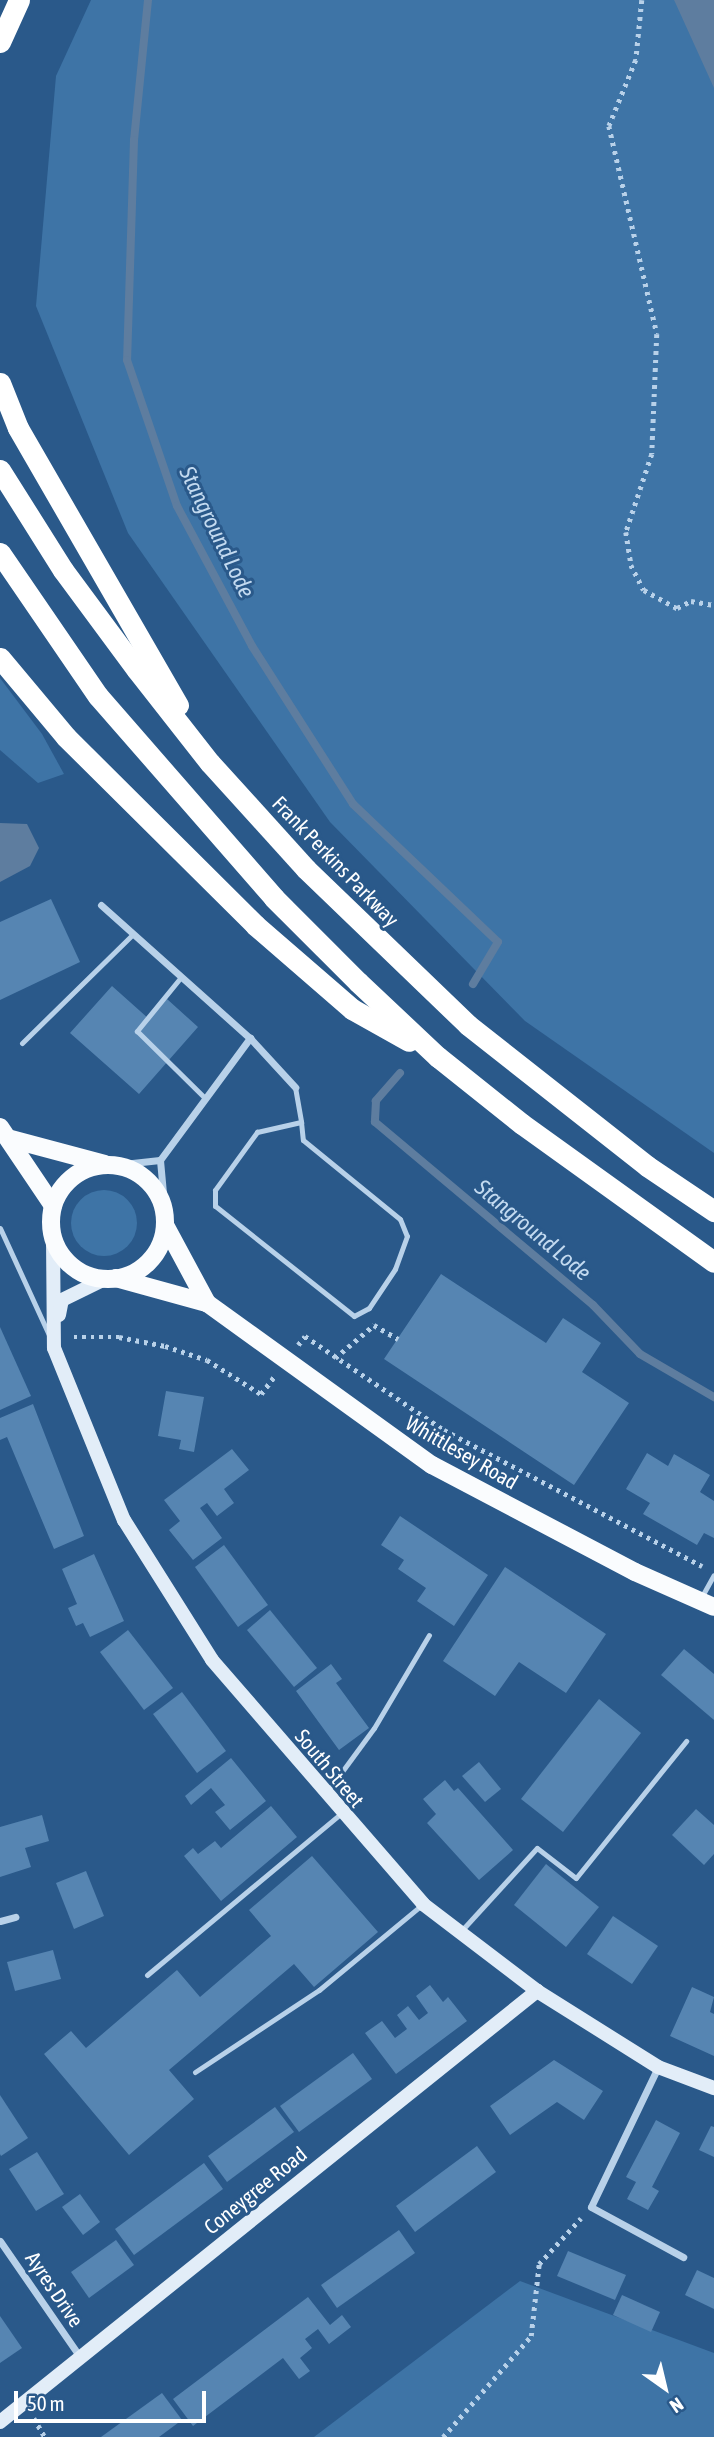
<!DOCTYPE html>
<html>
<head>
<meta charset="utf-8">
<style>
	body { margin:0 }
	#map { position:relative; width:714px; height:2437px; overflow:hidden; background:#2a598a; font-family:"Asap Condensed",sans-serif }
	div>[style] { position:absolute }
	.green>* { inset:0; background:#3e74a6 }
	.round { border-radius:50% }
	.water>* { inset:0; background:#5e7d9f }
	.stream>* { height:8px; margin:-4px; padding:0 4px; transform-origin:4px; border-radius:4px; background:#5e7d9f }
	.building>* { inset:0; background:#5685b2 }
	.path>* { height:4.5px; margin-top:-2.25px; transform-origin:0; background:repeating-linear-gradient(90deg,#b8d1e9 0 3.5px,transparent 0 8.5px) }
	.lane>* { height:5px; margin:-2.5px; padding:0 2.5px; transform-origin:2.5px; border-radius:2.5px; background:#b8d1e9 }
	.street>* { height:7px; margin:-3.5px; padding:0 3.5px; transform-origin:3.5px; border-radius:3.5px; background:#b8d1e9 }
	.secondary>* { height:14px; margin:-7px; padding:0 7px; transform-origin:7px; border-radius:7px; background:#e2edf8 }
	.primary>* { height:18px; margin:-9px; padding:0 9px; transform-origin:9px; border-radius:9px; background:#fafcfe }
	.primary>.ring { margin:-9px; padding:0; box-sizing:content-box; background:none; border:18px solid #fafcfe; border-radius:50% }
	.highway>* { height:21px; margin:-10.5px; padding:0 10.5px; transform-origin:10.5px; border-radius:10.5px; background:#fff }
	span { translate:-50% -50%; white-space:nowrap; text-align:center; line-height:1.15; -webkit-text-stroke:6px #2a598a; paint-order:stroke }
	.street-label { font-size:21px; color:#fff }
	.water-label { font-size:23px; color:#c3daf0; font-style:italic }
	.north { position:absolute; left:630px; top:2353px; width:70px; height:70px; -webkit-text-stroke:5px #2a598a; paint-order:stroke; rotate:146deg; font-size:19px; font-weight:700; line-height:28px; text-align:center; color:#fff }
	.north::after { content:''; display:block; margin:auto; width:24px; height:32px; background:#fff; clip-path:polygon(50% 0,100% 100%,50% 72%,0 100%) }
	.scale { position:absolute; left:14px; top:2391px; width:192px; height:32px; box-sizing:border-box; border:4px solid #fff; border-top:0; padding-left:9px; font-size:21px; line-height:24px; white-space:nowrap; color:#fff; -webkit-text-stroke:5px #2a598a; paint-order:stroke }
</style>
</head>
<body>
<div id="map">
	<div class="green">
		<i style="clip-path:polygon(91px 0,714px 0,714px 1153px,525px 1021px,330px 822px,128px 533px,36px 306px,56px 76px)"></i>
		<i style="clip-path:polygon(0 678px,42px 734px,64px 774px,38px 783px,0 750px)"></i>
		<i class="round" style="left:71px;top:1190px;width:66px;height:66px"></i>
		<i style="clip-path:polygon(520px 2281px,714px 2353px,714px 2437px,314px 2437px)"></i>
	</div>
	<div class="water">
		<i style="clip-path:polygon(674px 0,714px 0,714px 88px,675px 2px)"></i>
		<i style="clip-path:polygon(0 823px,27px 824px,39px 848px,30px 866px,0 882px)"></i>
	</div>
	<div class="stream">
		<i style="left:148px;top:0;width:141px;rotate:95.7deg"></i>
		<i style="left:134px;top:140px;width:220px;rotate:91.8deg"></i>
		<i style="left:127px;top:360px;width:154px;rotate:71.1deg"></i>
		<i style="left:177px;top:506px;width:159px;rotate:61.8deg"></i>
		<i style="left:252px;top:646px;width:188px;rotate:57.4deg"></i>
		<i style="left:353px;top:804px;width:200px;rotate:43.6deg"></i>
		<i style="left:498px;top:942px;width:49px;rotate:120.8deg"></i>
		<i style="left:400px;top:1073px;width:37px;rotate:131deg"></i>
		<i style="left:376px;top:1101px;width:21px;rotate:93deg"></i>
		<i style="left:375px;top:1122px;width:285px;rotate:40deg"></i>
		<i style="left:593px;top:1305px;width:68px;rotate:46.2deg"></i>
		<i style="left:640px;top:1354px;width:86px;rotate:30.2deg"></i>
	</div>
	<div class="building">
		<i style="clip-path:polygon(51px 899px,80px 962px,0 1000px,0 922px)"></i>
		<i style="clip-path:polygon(112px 986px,149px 1019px,167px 999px,198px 1027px,139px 1094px,70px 1033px)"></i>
		<i style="clip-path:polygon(441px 1274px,546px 1343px,563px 1318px,601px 1343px,582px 1372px,629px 1403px,574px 1485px,384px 1359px)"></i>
		<i style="clip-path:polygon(0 1327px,31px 1396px,0 1410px)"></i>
		<i style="clip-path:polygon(166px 1391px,204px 1397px,194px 1452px,179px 1449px,181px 1440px,158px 1436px)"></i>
		<i style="clip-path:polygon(33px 1404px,84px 1536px,54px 1549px,7px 1437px,0 1440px,0 1418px)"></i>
		<i style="clip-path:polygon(232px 1449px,249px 1470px,224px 1489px,234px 1503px,217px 1516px,207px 1503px,200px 1508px,222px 1538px,193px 1560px,169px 1530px,180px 1521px,164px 1500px)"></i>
		<i style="clip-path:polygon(647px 1453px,668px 1466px,674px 1454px,710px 1475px,700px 1492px,714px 1501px,714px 1538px,704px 1533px,697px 1545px,643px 1514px,650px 1503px,626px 1489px)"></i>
		<i style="clip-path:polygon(400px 1516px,488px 1575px,454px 1626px,417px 1601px,426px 1588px,398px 1569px,404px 1560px,381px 1545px)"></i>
		<i style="clip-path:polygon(224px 1545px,268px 1605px,238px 1627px,195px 1567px)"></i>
		<i style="clip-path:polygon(94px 1554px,124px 1621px,90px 1637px,83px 1623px,76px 1626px,68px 1608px,77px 1604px,62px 1569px)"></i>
		<i style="clip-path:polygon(505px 1567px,606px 1634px,566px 1693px,519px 1662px,495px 1696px,443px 1661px)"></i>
		<i style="clip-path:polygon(270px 1610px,317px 1668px,294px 1687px,247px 1630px)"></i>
		<i style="clip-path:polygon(128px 1630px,173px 1688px,144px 1710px,100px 1652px)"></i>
		<i style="clip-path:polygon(684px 1649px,714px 1674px,714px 1720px,661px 1675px)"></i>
		<i style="clip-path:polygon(331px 1664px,342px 1679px,336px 1683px,369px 1728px,339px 1750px,296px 1691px)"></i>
		<i style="clip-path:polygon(182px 1692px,226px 1751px,197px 1773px,153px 1714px)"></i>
		<i style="clip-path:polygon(599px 1699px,641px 1733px,563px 1832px,521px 1799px)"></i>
		<i style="clip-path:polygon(231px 1758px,266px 1801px,230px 1830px,215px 1812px,225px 1805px,211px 1788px,191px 1805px,185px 1796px)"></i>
		<i style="clip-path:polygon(479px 1762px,501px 1789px,485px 1802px,462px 1776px)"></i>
		<i style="clip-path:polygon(445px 1780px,454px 1791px,458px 1788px,513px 1850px,479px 1880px,427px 1823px,436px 1814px,423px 1799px)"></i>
		<i style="clip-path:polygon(271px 1806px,297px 1837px,221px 1901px,184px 1856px,193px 1848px,198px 1854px,215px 1841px,221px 1848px)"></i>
		<i style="clip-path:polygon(696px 1809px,714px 1825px,714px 1854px,704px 1865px,672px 1835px)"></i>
		<i style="clip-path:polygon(42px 1815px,49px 1841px,25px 1848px,31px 1867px,0 1877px,0 1827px)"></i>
		<i style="clip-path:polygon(312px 1856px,378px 1932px,314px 1987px,294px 1964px,169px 2070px,194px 2099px,129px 2155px,44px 2054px,71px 2031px,86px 2048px,177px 1970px,200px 1997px,271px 1936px,249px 1910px)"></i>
		<i style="clip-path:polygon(546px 1864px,599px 1907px,566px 1947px,514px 1905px)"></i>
		<i style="clip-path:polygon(86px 1871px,104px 1916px,74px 1929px,56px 1883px)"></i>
		<i style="clip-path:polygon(613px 1916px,658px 1946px,632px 1984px,587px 1954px)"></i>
		<i style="clip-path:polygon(53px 1950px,61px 1979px,15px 1991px,7px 1962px)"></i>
		<i style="clip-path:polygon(430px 1985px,443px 2002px,448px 1997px,467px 2021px,396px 2074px,365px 2033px,382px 2021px,395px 2038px,407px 2029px,397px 2015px,408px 2006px,419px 2020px,428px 2013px,416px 1996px)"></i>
		<i style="clip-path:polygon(692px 1987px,714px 1997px,710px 2012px,714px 2014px,714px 2056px,670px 2036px)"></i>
		<i style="clip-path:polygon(353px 2053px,372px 2079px,299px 2132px,280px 2106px)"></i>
		<i style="clip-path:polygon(554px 2060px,603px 2091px,584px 2120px,557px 2102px,510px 2135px,490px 2106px)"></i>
		<i style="clip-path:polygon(0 2095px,28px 2138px,1px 2156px,0 2154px)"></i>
		<i style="clip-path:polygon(275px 2107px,294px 2132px,227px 2182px,208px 2156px)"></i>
		<i style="clip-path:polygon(656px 2120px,680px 2133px,652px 2187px,659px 2191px,648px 2210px,627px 2199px,636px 2182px,626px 2177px)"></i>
		<i style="clip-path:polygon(711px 2126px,714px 2127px,714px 2157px,699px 2150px)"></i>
		<i style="clip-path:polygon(477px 2146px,496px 2172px,415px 2232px,396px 2206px)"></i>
		<i style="clip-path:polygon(37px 2152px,64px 2194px,36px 2211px,9px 2169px)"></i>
		<i style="clip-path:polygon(204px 2163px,223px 2189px,134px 2255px,115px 2229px)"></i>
		<i style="clip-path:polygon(80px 2194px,100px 2222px,83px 2235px,62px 2207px)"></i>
		<i style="clip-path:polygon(399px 2230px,415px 2253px,337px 2308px,321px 2285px)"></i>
		<i style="clip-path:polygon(116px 2240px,134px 2265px,89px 2298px,71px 2272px)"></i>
		<i style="clip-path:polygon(568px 2251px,626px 2275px,615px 2300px,557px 2276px)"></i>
		<i style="clip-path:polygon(697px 2270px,714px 2278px,714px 2309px,685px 2295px)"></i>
		<i style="clip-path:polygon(622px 2295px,660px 2312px,651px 2332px,613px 2315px)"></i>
		<i style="clip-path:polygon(308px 2297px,330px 2325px,342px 2315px,351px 2327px,329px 2344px,318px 2329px,305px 2339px,312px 2348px,300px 2358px,310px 2371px,299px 2379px,283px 2358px,193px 2426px,173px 2399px)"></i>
		<i style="clip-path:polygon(0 2316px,22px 2348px,0 2363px)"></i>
		<i style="clip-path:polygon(162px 2393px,182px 2420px,159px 2437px,101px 2437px)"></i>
	</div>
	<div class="path">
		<i style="left:642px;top:0;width:60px;rotate:95.7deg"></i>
		<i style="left:636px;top:60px;width:71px;rotate:112.2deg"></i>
		<i style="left:609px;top:126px;width:213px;rotate:77deg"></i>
		<i style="left:657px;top:334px;width:120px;rotate:92.4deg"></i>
		<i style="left:652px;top:454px;width:82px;rotate:108.4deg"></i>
		<i style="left:626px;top:532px;width:33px;rotate:81deg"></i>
		<i style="left:631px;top:565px;width:28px;rotate:63deg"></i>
		<i style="left:644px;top:590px;width:38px;rotate:29deg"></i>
		<i style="left:677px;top:608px;width:16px;rotate:-27deg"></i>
		<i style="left:691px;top:601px;width:23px;rotate:10deg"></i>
		<i style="left:374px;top:1325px;width:28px;rotate:30deg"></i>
		<i style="left:74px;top:1337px;width:45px"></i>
		<i style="left:119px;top:1337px;width:47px;rotate:11.1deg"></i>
		<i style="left:165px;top:1346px;width:44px;rotate:18.4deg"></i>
		<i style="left:207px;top:1360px;width:64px;rotate:32.2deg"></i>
		<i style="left:261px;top:1394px;width:21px;rotate:-53deg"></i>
		<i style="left:298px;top:1345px;width:11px;rotate:-52deg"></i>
		<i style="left:305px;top:1336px;width:168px;rotate:34.1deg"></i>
		<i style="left:444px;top:1430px;width:292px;rotate:27.8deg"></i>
		<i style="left:335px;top:1358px;width:51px;rotate:-40.2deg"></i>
		<i style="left:34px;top:2418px;width:22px;rotate:60deg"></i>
		<i style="left:443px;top:2437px;width:134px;rotate:-48.9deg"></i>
		<i style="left:531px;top:2336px;width:72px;rotate:-83.7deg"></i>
		<i style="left:539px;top:2264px;width:62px;rotate:-47.6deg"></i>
	</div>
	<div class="lane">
		<i style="left:181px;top:977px;width:70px;rotate:129.2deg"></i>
		<i style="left:137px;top:1031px;width:95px;rotate:44.6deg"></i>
		<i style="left:22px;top:1043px;width:156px;rotate:-44.5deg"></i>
		<i style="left:295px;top:1087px;width:36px;rotate:80deg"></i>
		<i style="left:301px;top:1122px;width:18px;rotate:84deg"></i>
		<i style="left:303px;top:1140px;width:125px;rotate:39.2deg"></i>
		<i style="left:400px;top:1219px;width:18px;rotate:68deg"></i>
		<i style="left:407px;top:1236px;width:35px;rotate:110deg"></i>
		<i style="left:395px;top:1269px;width:47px;rotate:123.7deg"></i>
		<i style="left:369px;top:1308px;width:17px;rotate:152deg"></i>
		<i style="left:354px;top:1316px;width:177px;rotate:-141.6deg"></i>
		<i style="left:215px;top:1206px;width:16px;rotate:-90deg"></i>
		<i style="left:215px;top:1190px;width:72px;rotate:-54.1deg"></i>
		<i style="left:257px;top:1132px;width:45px;rotate:-12.8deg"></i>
		<i style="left:0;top:1228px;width:118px;rotate:65.4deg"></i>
		<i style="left:701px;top:1598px;width:26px;rotate:-61deg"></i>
		<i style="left:327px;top:1792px;width:79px;rotate:-53.7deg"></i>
		<i style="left:374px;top:1728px;width:108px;rotate:-59.4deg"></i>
		<i style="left:462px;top:1930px;width:111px;rotate:-47.6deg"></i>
		<i style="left:537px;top:1848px;width:49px;rotate:37.6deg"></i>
		<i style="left:576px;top:1878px;width:176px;rotate:-51.2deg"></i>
		<i style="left:147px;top:1975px;width:251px;rotate:-39.8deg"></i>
		<i style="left:195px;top:2072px;width:149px;rotate:-33.5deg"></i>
		<i style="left:319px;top:1990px;width:135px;rotate:-39.6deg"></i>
	</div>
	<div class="street">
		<i style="left:101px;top:905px;width:200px;rotate:41.8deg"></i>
		<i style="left:250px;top:1038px;width:67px;rotate:47.4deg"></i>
		<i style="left:114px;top:1165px;width:46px;rotate:-6.2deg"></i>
		<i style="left:165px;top:1215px;width:55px;rotate:-95.2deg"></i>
		<i style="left:160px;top:1160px;width:152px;rotate:-53.6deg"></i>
		<i style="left:0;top:1921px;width:16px;rotate:-15deg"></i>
		<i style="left:658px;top:2067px;width:155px;rotate:115.6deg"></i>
		<i style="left:591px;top:2207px;width:105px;rotate:28.5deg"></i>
		<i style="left:0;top:2241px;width:141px;rotate:55.4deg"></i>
	</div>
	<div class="secondary">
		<i style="left:53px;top:1238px;width:110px;rotate:89.5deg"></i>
		<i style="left:54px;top:1348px;width:186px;rotate:67.9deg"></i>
		<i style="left:124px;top:1520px;width:165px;rotate:57.8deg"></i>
		<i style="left:212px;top:1660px;width:323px;rotate:49.1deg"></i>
		<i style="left:423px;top:1904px;width:143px;rotate:37.3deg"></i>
		<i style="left:537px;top:1991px;width:143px;rotate:32.1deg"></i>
		<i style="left:658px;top:2067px;width:60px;rotate:20.6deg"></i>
		<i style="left:59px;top:1315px;width:15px;rotate:-79deg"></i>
		<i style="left:62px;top:1300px;width:50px;rotate:-26.1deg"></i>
		<i style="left:0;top:2422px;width:689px;rotate:-38.75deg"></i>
	</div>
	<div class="primary">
		<i style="left:0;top:1127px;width:95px;rotate:56.1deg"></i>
		<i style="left:11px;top:1139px;width:97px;rotate:14.9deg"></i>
		<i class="ring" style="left:51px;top:1165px;width:96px;height:96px"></i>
		<i style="left:165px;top:1225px;width:89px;rotate:61.7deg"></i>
		<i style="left:116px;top:1278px;width:94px;rotate:15.4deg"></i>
		<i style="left:207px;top:1303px;width:277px;rotate:35.8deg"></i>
		<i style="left:432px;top:1465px;width:229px;rotate:27.8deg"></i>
		<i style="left:635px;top:1572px;width:86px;rotate:23.9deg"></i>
	</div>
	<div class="highway">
		<i style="left:0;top:42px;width:46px;rotate:-65.7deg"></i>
		<i style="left:0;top:383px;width:48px;rotate:68.2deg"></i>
		<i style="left:18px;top:428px;width:320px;rotate:60deg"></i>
		<i style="left:0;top:470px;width:118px;rotate:57.8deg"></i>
		<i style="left:63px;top:570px;width:124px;rotate:53.5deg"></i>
		<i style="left:137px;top:670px;width:118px;rotate:51.9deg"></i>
		<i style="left:210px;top:763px;width:143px;rotate:47.8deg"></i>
		<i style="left:306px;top:869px;width:225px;rotate:43.9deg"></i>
		<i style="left:468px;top:1025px;width:228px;rotate:38.2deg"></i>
		<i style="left:647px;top:1166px;width:81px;rotate:33.9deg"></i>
		<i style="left:0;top:553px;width:173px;rotate:55.6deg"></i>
		<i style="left:98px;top:696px;width:268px;rotate:48.9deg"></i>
		<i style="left:274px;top:898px;width:119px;rotate:45deg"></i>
		<i style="left:358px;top:982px;width:110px;rotate:43.2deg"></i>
		<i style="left:438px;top:1057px;width:107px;rotate:38.6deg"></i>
		<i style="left:522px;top:1124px;width:236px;rotate:35.7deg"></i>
		<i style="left:0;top:658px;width:103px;rotate:50.1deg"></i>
		<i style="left:66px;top:737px;width:267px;rotate:44.8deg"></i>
		<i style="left:255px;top:925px;width:128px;rotate:40.9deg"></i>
		<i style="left:352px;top:1009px;width:65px;rotate:29.3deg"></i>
	</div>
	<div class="street-label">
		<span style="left:336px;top:861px;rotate:46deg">Frank Perkins Parkway</span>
		<span style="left:462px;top:1452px;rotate:30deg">Whittlesey Road</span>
		<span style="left:330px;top:1768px;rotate:50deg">South Street</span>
		<span style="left:255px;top:2190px;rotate:-39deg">Coneygree Road</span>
		<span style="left:55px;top:2289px;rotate:56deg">Ayres Drive</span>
	</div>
	<div class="water-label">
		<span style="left:217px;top:532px;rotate:64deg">Stanground Lode</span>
		<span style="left:533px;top:1230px;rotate:40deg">Stanground Lode</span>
	</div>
	<div class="north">N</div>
	<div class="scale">50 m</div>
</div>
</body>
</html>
